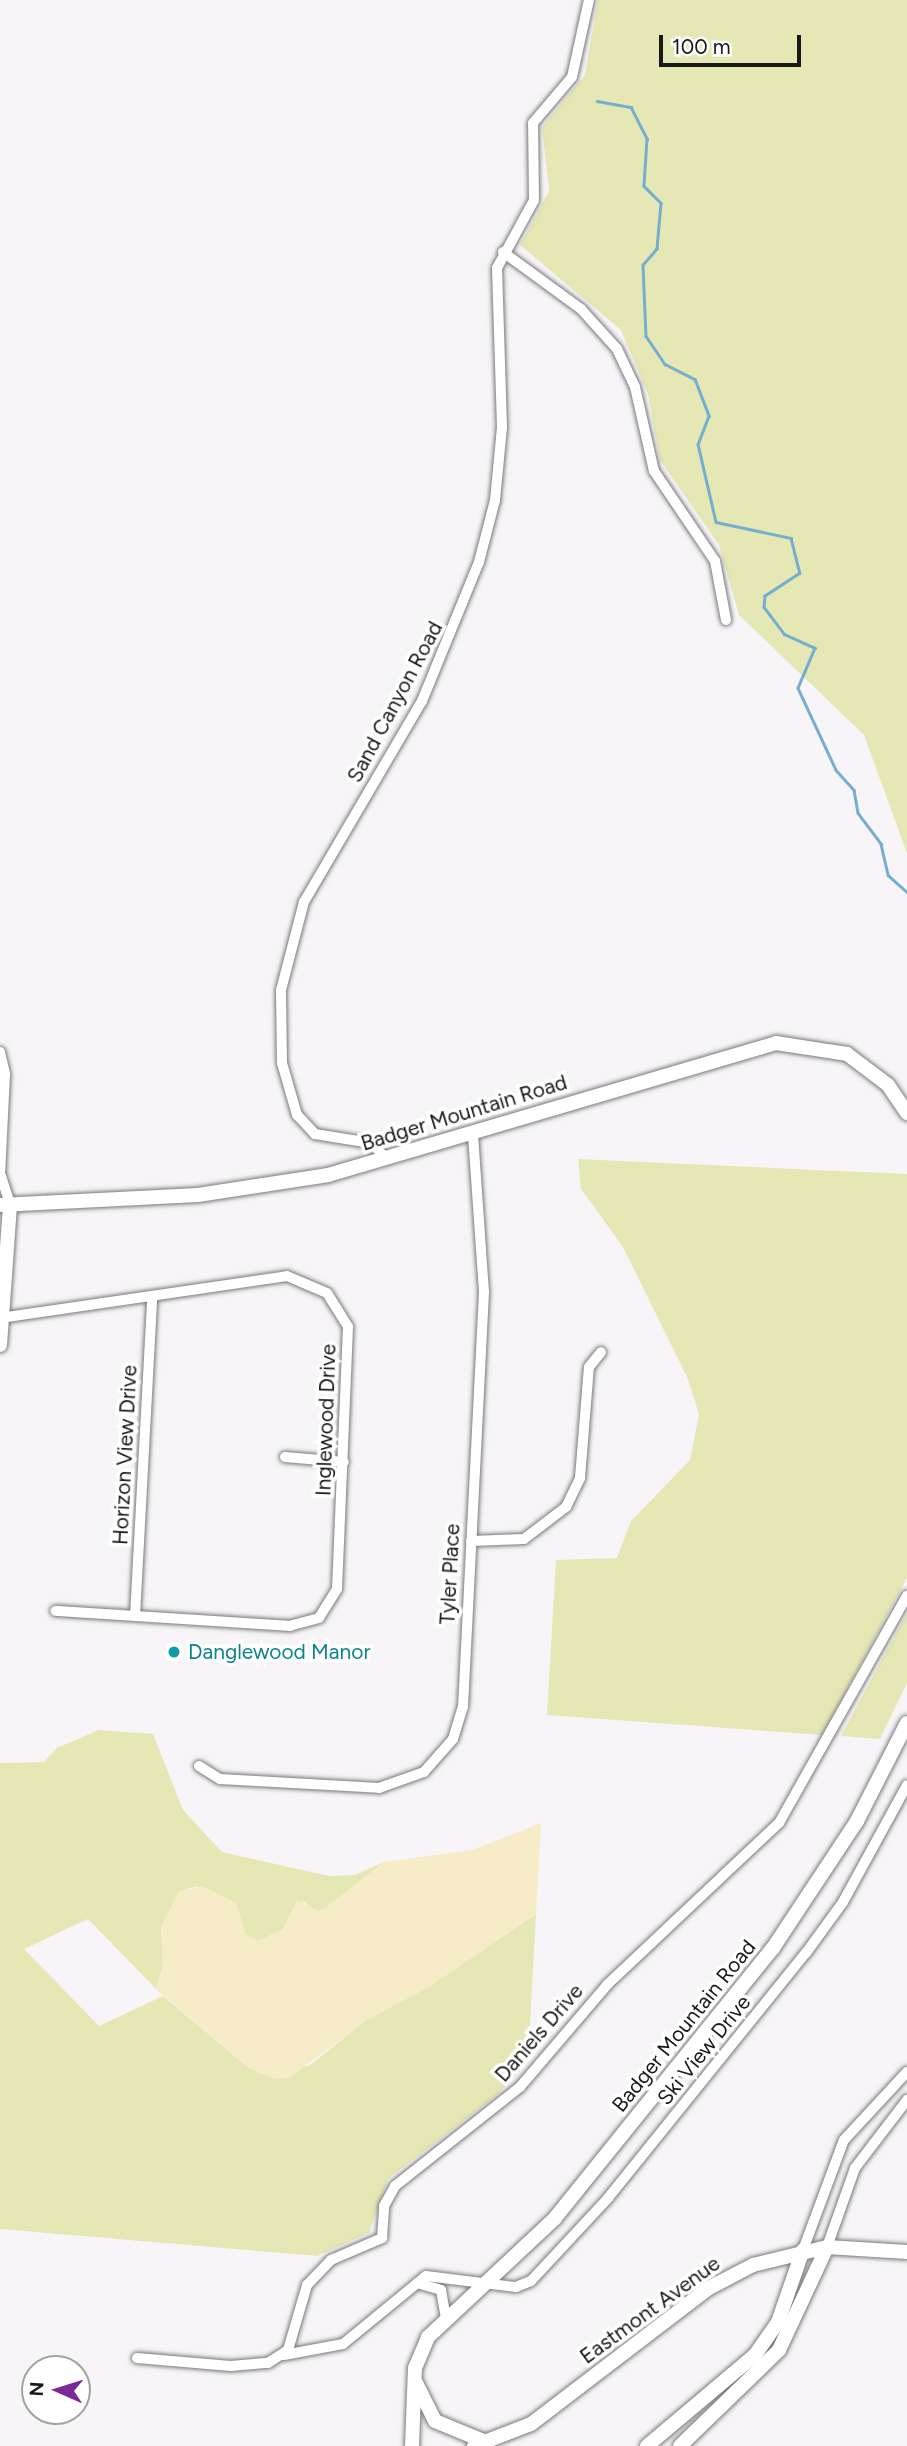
<!DOCTYPE html>
<html>
<head>
<meta charset="utf-8">
<style>
	body { margin:0 }
	#map { position:relative; width:907px; height:2446px; overflow:hidden; background:#f7f5f8; font-family:Figtree,sans-serif }
	div>[style] { position:absolute }
	.green>* { inset:0; background:#e5e8b4 }
	.sand>* { inset:0; background:#f6ecc7 }
	.stream>* { height:2.5px; margin:-1.25px; padding:0 1.25px; transform-origin:1.25px; border-radius:1.25px; background:#75afcd }
	.roads { filter:drop-shadow(0 0 2px #7b797b) drop-shadow(0 0 2px #7b797b) }
	.street>* { height:10px; margin:-5px; padding:0 5px; transform-origin:5px; border-radius:5px; background:#fff }
	.secondary>* { height:14px; margin:-7px; padding:0 7px; transform-origin:7px; border-radius:7px; background:#fff }
	.dots>* { width:19px; height:19px; translate:-50% -50%; box-sizing:border-box; border:4px solid #fff; border-radius:50% }
	span { translate:-50% -50%; white-space:nowrap; text-align:center; line-height:1.15; -webkit-text-stroke:7px #fff; paint-order:stroke }
	.street-label { font-size:21px; color:#1a191a }
	.culture-label { font-size:21px; color:#0d838f }
	.left { translate:0 -50%; text-align:left }
	.north { position:absolute; left:21px; top:2355px; width:70px; height:70px; box-sizing:border-box; background:#fff; border:2px solid #a3a3a3; border-radius:50%; rotate:273deg; font-size:19px; font-weight:700; line-height:28px; text-align:center; color:#1a191a }
	.north::after { content:''; display:block; margin:auto; width:24px; height:32px; background:#7b2999; clip-path:polygon(50% 0,100% 100%,50% 72%,0 100%) }
	.scale { position:absolute; left:659px; top:35px; width:142px; height:32px; box-sizing:border-box; border:4px solid #1a191a; border-top:0; padding-left:9px; font-size:21px; line-height:24px; white-space:nowrap; color:#1a191a; -webkit-text-stroke:5px #fff; paint-order:stroke }
</style>
</head>
<body>
<div id="map">
	<div class="green">
		<i style="clip-path:polygon(598px 0,907px 0,907px 853px,864px 735px,739px 615px,719px 545px,660px 460px,648px 394px,621px 330px,520px 245px,549px 191px,542px 127px,585px 75px)"></i>
		<i style="clip-path:polygon(578px 1159px,907px 1174px,907px 1578px,822px 1735px,547px 1715px,556px 1560px,617px 1558px,631px 1521px,690px 1460px,699px 1414px,687px 1377px,623px 1247px,581px 1189px)"></i>
		<i style="clip-path:polygon(907px 1613px,907px 1683px,880px 1739px,841px 1736px)"></i>
		<i style="clip-path:polygon(99px 1730px,153px 1734px,183px 1810px,222px 1852px,329px 1876px,355px 1875px,384px 1862px,332px 1906px,314px 1913px,304px 1901px,282px 1930px,258px 1941px,245px 1934px,236px 1903px,196px 1886px,179px 1892px,161px 1927px,163px 1967px,156px 1989px,88px 1919px,24px 1949px,99px 2026px,163px 1996px,250px 2069px,309px 2066px,365px 2021px,430px 1986px,536px 1914px,528px 2061px,498px 2094px,388px 2179px,369px 2233px,317px 2256px,0 2229px,0 1763px,44px 1762px,57px 1748px)"></i>
	</div>
	<div class="sand">
		<i style="clip-path:polygon(541px 1823px,536px 1914px,430px 1986px,365px 2021px,290px 2078px,274px 2079px,250px 2069px,156px 1989px,163px 1967px,161px 1927px,179px 1892px,202px 1886px,236px 1903px,245px 1934px,258px 1941px,282px 1930px,297px 1900px,320px 1912px,384px 1862px,472px 1850px)"></i>
	</div>
	<div class="stream">
		<i style="left:597px;top:101px;width:35px;rotate:10deg"></i>
		<i style="left:631px;top:107px;width:36px;rotate:63deg"></i>
		<i style="left:647px;top:139px;width:47px;rotate:93.7deg"></i>
		<i style="left:644px;top:186px;width:24px;rotate:45deg"></i>
		<i style="left:661px;top:203px;width:46px;rotate:95deg"></i>
		<i style="left:657px;top:249px;width:21px;rotate:131deg"></i>
		<i style="left:643px;top:265px;width:71px;rotate:87.6deg"></i>
		<i style="left:646px;top:336px;width:34px;rotate:56deg"></i>
		<i style="left:665px;top:364px;width:34px;rotate:27deg"></i>
		<i style="left:695px;top:379px;width:40px;rotate:69deg"></i>
		<i style="left:709px;top:416px;width:30px;rotate:111deg"></i>
		<i style="left:698px;top:444px;width:80px;rotate:77deg"></i>
		<i style="left:716px;top:522px;width:77px;rotate:12deg"></i>
		<i style="left:791px;top:538px;width:36px;rotate:76deg"></i>
		<i style="left:800px;top:573px;width:42px;rotate:146.7deg"></i>
		<i style="left:765px;top:596px;width:11px;rotate:95deg"></i>
		<i style="left:764px;top:607px;width:34px;rotate:53deg"></i>
		<i style="left:784px;top:634px;width:34px;rotate:24deg"></i>
		<i style="left:815px;top:648px;width:43px;rotate:113deg"></i>
		<i style="left:798px;top:688px;width:90px;rotate:65.1deg"></i>
		<i style="left:836px;top:770px;width:27px;rotate:48deg"></i>
		<i style="left:854px;top:790px;width:23px;rotate:80deg"></i>
		<i style="left:858px;top:813px;width:39px;rotate:53deg"></i>
		<i style="left:881px;top:844px;width:32px;rotate:77deg"></i>
		<i style="left:888px;top:875px;width:25px;rotate:42deg"></i>
	</div>
	<div class="roads">
		<div class="street">
			<i style="left:503px;top:252px;width:97px;rotate:36.2deg"></i>
			<i style="left:581px;top:309px;width:54px;rotate:48deg"></i>
			<i style="left:617px;top:349px;width:42px;rotate:64.7deg"></i>
			<i style="left:635px;top:387px;width:86px;rotate:77.3deg"></i>
			<i style="left:654px;top:471px;width:109px;rotate:55.9deg"></i>
			<i style="left:715px;top:561px;width:60px;rotate:79.4deg"></i>
			<i style="left:0;top:1052px;width:23px;rotate:77deg"></i>
			<i style="left:5px;top:1074px;width:104px;rotate:92.8deg"></i>
			<i style="left:387px;top:1159px;width:23px;rotate:-135deg"></i>
			<i style="left:371px;top:1143px;width:57px;rotate:-170.9deg"></i>
			<i style="left:315px;top:1134px;width:26px;rotate:-133deg"></i>
			<i style="left:297px;top:1115px;width:54px;rotate:-106.1deg"></i>
			<i style="left:282px;top:1063px;width:73px;rotate:-90.8deg"></i>
			<i style="left:281px;top:990px;width:91px;rotate:-75.4deg"></i>
			<i style="left:304px;top:902px;width:233px;rotate:-59.6deg"></i>
			<i style="left:422px;top:701px;width:150px;rotate:-67.7deg"></i>
			<i style="left:479px;top:562px;width:64px;rotate:-75.5deg"></i>
			<i style="left:495px;top:500px;width:73px;rotate:-84.5deg"></i>
			<i style="left:502px;top:427px;width:159px;rotate:-91.8deg"></i>
			<i style="left:497px;top:268px;width:77px;rotate:-61.4deg"></i>
			<i style="left:534px;top:200px;width:77px;rotate:-90.7deg"></i>
			<i style="left:533px;top:123px;width:60px;rotate:-49.7deg"></i>
			<i style="left:572px;top:77px;width:79px;rotate:-77.6deg"></i>
			<i style="left:1px;top:1176px;width:29px;rotate:72deg"></i>
			<i style="left:0;top:1318px;width:290px;rotate:-8.3deg"></i>
			<i style="left:287px;top:1276px;width:43px;rotate:23deg"></i>
			<i style="left:327px;top:1293px;width:40px;rotate:58deg"></i>
			<i style="left:348px;top:1327px;width:262px;rotate:92.4deg"></i>
			<i style="left:337px;top:1589px;width:34px;rotate:122deg"></i>
			<i style="left:319px;top:1618px;width:30px;rotate:165deg"></i>
			<i style="left:290px;top:1626px;width:235px;rotate:-176.3deg"></i>
			<i style="left:285px;top:1457px;width:59px;rotate:4.8deg"></i>
			<i style="left:471px;top:1541px;width:53px;rotate:-2.2deg"></i>
			<i style="left:524px;top:1539px;width:53px;rotate:-37.3deg"></i>
			<i style="left:566px;top:1507px;width:32px;rotate:-64deg"></i>
			<i style="left:580px;top:1478px;width:111px;rotate:-85.4deg"></i>
			<i style="left:589px;top:1367px;width:19px;rotate:-51deg"></i>
			<i style="left:135px;top:1616px;width:319px;rotate:-86.9deg"></i>
			<i style="left:199px;top:1766px;width:25px;rotate:32deg"></i>
			<i style="left:220px;top:1779px;width:159px;rotate:3.2deg"></i>
			<i style="left:379px;top:1788px;width:48px;rotate:-19.6deg"></i>
			<i style="left:424px;top:1772px;width:44px;rotate:-48.7deg"></i>
			<i style="left:453px;top:1739px;width:34px;rotate:-73deg"></i>
			<i style="left:463px;top:1707px;width:416px;rotate:-87.1deg"></i>
			<i style="left:484px;top:1292px;width:159px;rotate:-94deg"></i>
			<i style="left:827px;top:2247px;width:84px;rotate:-70.5deg"></i>
			<i style="left:855px;top:2168px;width:86px;rotate:-52.6deg"></i>
			<i style="left:803px;top:2250px;width:117px;rotate:-69.6deg"></i>
			<i style="left:844px;top:2140px;width:93px;rotate:-47.2deg"></i>
			<i style="left:417px;top:2283px;width:25px;rotate:16deg"></i>
			<i style="left:441px;top:2290px;width:29px;rotate:80deg"></i>
			<i style="left:284px;top:2355px;width:60px;rotate:-10.6deg"></i>
			<i style="left:343px;top:2344px;width:107px;rotate:-39.3deg"></i>
			<i style="left:426px;top:2276px;width:91px;rotate:7deg"></i>
			<i style="left:516px;top:2287px;width:16px;rotate:-22deg"></i>
			<i style="left:531px;top:2281px;width:113px;rotate:-47.1deg"></i>
			<i style="left:608px;top:2198px;width:315px;rotate:-51.1deg"></i>
			<i style="left:806px;top:1953px;width:63px;rotate:-54deg"></i>
			<i style="left:843px;top:1902px;width:133px;rotate:-61.3deg"></i>
			<i style="left:137px;top:2358px;width:94px;rotate:4.9deg"></i>
			<i style="left:231px;top:2366px;width:37px;rotate:-5deg"></i>
			<i style="left:268px;top:2363px;width:24px;rotate:-33deg"></i>
			<i style="left:288px;top:2350px;width:68px;rotate:-73.7deg"></i>
			<i style="left:307px;top:2285px;width:35px;rotate:-46deg"></i>
			<i style="left:331px;top:2260px;width:56px;rotate:-23.3deg"></i>
			<i style="left:382px;top:2238px;width:32px;rotate:-86deg"></i>
			<i style="left:384px;top:2206px;width:23px;rotate:-61deg"></i>
			<i style="left:395px;top:2186px;width:159px;rotate:-38.4deg"></i>
			<i style="left:520px;top:2087px;width:135px;rotate:-49.5deg"></i>
			<i style="left:608px;top:1984px;width:235px;rotate:-43.3deg"></i>
			<i style="left:779px;top:1823px;width:261px;rotate:-60.6deg"></i>
		</div>
		<div class="secondary">
			<i style="left:0;top:1205px;width:198px;rotate:-2.9deg"></i>
			<i style="left:198px;top:1195px;width:132px;rotate:-8.7deg"></i>
			<i style="left:328px;top:1175px;width:467px;rotate:-16.4deg"></i>
			<i style="left:776px;top:1043px;width:72px;rotate:8.8deg"></i>
			<i style="left:847px;top:1054px;width:51px;rotate:37.1deg"></i>
			<i style="left:888px;top:1085px;width:34px;rotate:56deg"></i>
			<i style="left:0;top:1345px;width:141px;rotate:-85.9deg"></i>
			<i style="left:416px;top:2383px;width:42px;rotate:63.4deg"></i>
			<i style="left:435px;top:2421px;width:55px;rotate:22.4deg"></i>
			<i style="left:412px;top:2446px;width:78px;rotate:-87.8deg"></i>
			<i style="left:415px;top:2368px;width:34px;rotate:-67deg"></i>
			<i style="left:428px;top:2337px;width:174px;rotate:-43.1deg"></i>
			<i style="left:555px;top:2218px;width:347px;rotate:-51.1deg"></i>
			<i style="left:773px;top:1948px;width:152px;rotate:-56.5deg"></i>
			<i style="left:857px;top:1821px;width:110px;rotate:-63deg"></i>
			<i style="left:474px;top:2446px;width:61px;rotate:-21.1deg"></i>
			<i style="left:531px;top:2424px;width:224px;rotate:-37.4deg"></i>
			<i style="left:709px;top:2288px;width:50px;rotate:-27.6deg"></i>
			<i style="left:753px;top:2265px;width:76px;rotate:-13.7deg"></i>
			<i style="left:827px;top:2247px;width:80px;rotate:3.6deg"></i>
			<i style="left:647px;top:2446px;width:141px;rotate:-40.1deg"></i>
			<i style="left:755px;top:2355px;width:40px;rotate:-55.1deg"></i>
			<i style="left:778px;top:2322px;width:76px;rotate:-70.9deg"></i>
			<i style="left:680px;top:2446px;width:138px;rotate:-44.1deg"></i>
			<i style="left:779px;top:2350px;width:114px;rotate:-65deg"></i>
		</div>
	</div>
	<div class="dots">
		<i style="left:174px;top:1652px;background:#0f9aa8"></i>
	</div>
	<div class="street-label">
		<span style="left:395px;top:702px;rotate:-62deg">Sand Canyon Road</span>
		<span style="left:464px;top:1113px;rotate:-17deg">Badger Mountain Road</span>
		<span style="left:326px;top:1420px;rotate:-88deg">Inglewood Drive</span>
		<span style="left:125px;top:1455px;rotate:-87deg">Horizon View Drive</span>
		<span style="left:450px;top:1574px;rotate:-87deg">Tyler Place</span>
		<span style="left:684px;top:2026px;rotate:-51deg">Badger Mountain Road</span>
		<span style="left:539px;top:2033px;rotate:-49deg">Daniels Drive</span>
		<span style="left:704px;top:2050px;rotate:-51deg">Ski View Drive</span>
		<span style="left:650px;top:2310px;rotate:-36deg">Eastmont Avenue</span>
	</div>
	<div class="culture-label">
		<span class="left" style="left:188px;top:1652px">Danglewood Manor</span>
	</div>
	<div class="north">N</div>
	<div class="scale">100 m</div>
</div>
</body>
</html>
